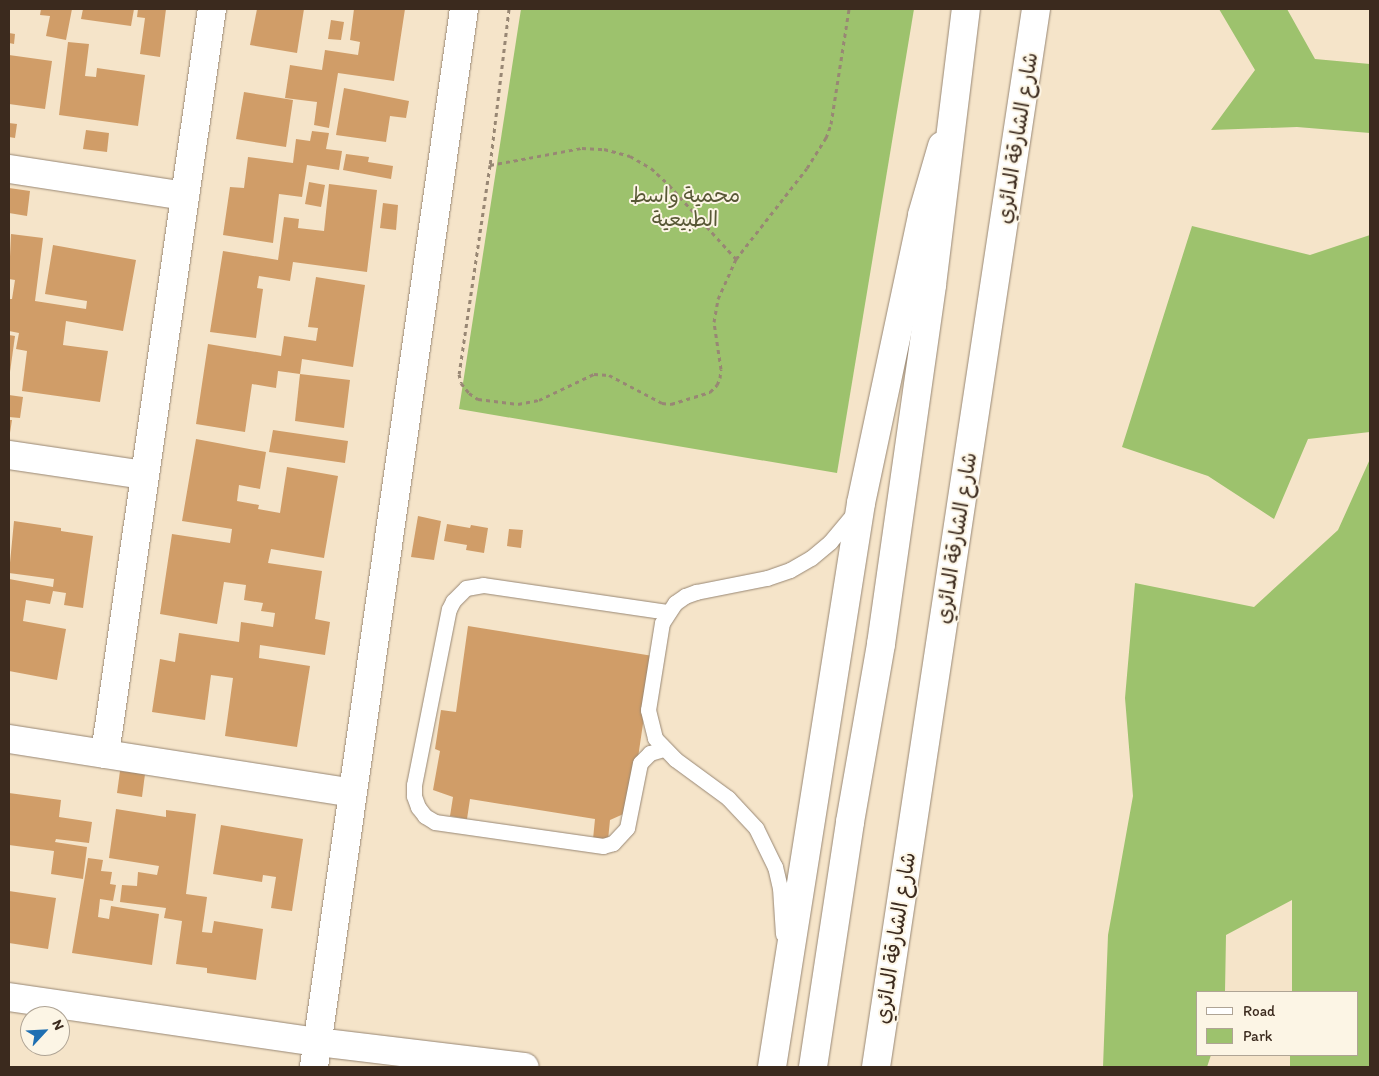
<!DOCTYPE html>
<html>
<head>
<meta charset="utf-8">
<style>
	body { margin:0 }
	#map { position:relative; width:1379px; height:1076px; overflow:hidden; background:#f5e4c9; font-family:Itim,"Playpen Sans Arabic",sans-serif }
	div>[style] { position:absolute }
	.green>* { inset:0; background:#9dc26d }
	.building>* { inset:0; background:#d09d68 }
	.path>* { height:3px; margin-top:-1.5px; transform-origin:0; background:repeating-linear-gradient(90deg,#988774 0 4px,transparent 0 8px) }
	.roads { filter:drop-shadow(0 0 1px #988774) drop-shadow(0 0 1px #988774) }
	.service>* { height:15px; margin:-7.5px; padding:0 7.5px; transform-origin:7.5px; border-radius:7.5px; background:#fff }
	.minor>* { height:28px; margin:-14px; padding:0 14px; transform-origin:14px; border-radius:14px; background:#fff }
	.motorway>* { height:28px; margin:-14px; padding:0 14px; transform-origin:14px; border-radius:14px; background:#fff }
	span { translate:-50% -50%; white-space:nowrap; text-align:center; line-height:1.15; -webkit-text-stroke:4px #fcf5e5; paint-order:stroke }
	.street-label { font-size:21px; color:#3b2a1e }
	.park-label { font-size:21px; color:#585836 }
	.frame { position:absolute; inset:0; border:10px solid #3b2a1e; pointer-events:none }
	.legend { position:absolute; left:1196px; top:991px; width:162px; height:65px; box-sizing:border-box; background:#fcf5e5; border:1px solid #afa495; margin:0; padding:6px 9px; list-style:none; font-size:15px; color:#3b2a1e }
	.legend li { display:flex; align-items:center; gap:10px; height:25px }
	.legend b { width:25px; border:1px solid #afa495 }
	.north { position:absolute; left:20px; top:1006px; width:50px; height:50px; box-sizing:border-box; background:#fcf5e5; border:1px solid #afa495; border-radius:50%; rotate:65deg; font-size:14px; font-weight:700; line-height:20px; text-align:center; color:#3b2a1e }
	.north::after { content:''; display:block; margin:auto; width:18px; height:22px; background:#1f6fb2; clip-path:polygon(50% 0,100% 100%,50% 72%,0 100%) }
</style>
</head>
<body>
<div id="map">
	<div class="green">
		<i style="clip-path:polygon(521px 9px,914px 9px,837px 473px,459px 409px)"></i>
		<i style="clip-path:polygon(1219px 9px,1287px 9px,1315px 59px,1370px 64px,1370px 133px,1297px 127px,1211px 130px,1255px 70px)"></i>
		<i style="clip-path:polygon(1192px 226px,1310px 255px,1370px 235px,1370px 432px,1308px 439px,1274px 519px,1208px 476px,1122px 447px)"></i>
		<i style="clip-path:polygon(1370px 459px,1370px 1067px,1290px 1067px,1290px 1055px,1358px 1055px,1358px 992px,1292px 992px,1292px 900px,1226px 935px,1225px 992px,1198px 992px,1198px 1055px,1211px 1055px,1207px 1067px,1103px 1067px,1108px 935px,1133px 796px,1125px 698px,1135px 583px,1254px 607px,1338px 530px)"></i>
	</div>
	<div class="building">
		<i style="clip-path:polygon(41px 9px,72px 9px,66px 40px,46px 36px,50px 16px,40px 15px)"></i>
		<i style="clip-path:polygon(83px 9px,134px 9px,131px 26px,81px 19px)"></i>
		<i style="clip-path:polygon(138px 9px,166px 9px,160px 57px,140px 54px,145px 18px,137px 17px)"></i>
		<i style="clip-path:polygon(257px 9px,304px 9px,297px 53px,250px 45px)"></i>
		<i style="clip-path:polygon(354px 9px,405px 9px,394px 81px,338px 73px,329px 128px,314px 125px,317px 102px,285px 98px,290px 65px,322px 70px,325px 50px,358px 55px,360px 42px,350px 40px)"></i>
		<i style="clip-path:polygon(331px 20px,344px 22px,341px 40px,328px 39px)"></i>
		<i style="clip-path:polygon(9px 33px,15px 34px,14px 44px,9px 43px)"></i>
		<i style="clip-path:polygon(68px 42px,89px 44px,85px 76px,96px 77px,97px 68px,145px 75px,138px 126px,59px 115px)"></i>
		<i style="clip-path:polygon(9px 55px,52px 61px,45px 109px,9px 104px)"></i>
		<i style="clip-path:polygon(344px 88px,409px 101px,406px 118px,390px 116px,386px 142px,336px 135px)"></i>
		<i style="clip-path:polygon(244px 92px,293px 100px,286px 147px,236px 139px)"></i>
		<i style="clip-path:polygon(9px 123px,17px 124px,15px 138px,9px 137px)"></i>
		<i style="clip-path:polygon(86px 130px,109px 133px,107px 152px,83px 149px)"></i>
		<i style="clip-path:polygon(312px 131px,329px 133px,326px 149px,342px 151px,339px 170px,307px 165px,302px 197px,279px 194px,273px 243px,223px 235px,230px 187px,244px 188px,248px 157px,293px 163px,296px 139px,310px 141px)"></i>
		<i style="clip-path:polygon(346px 154px,369px 157px,368px 162px,393px 166px,391px 179px,343px 170px)"></i>
		<i style="clip-path:polygon(309px 182px,325px 185px,321px 207px,305px 204px)"></i>
		<i style="clip-path:polygon(329px 184px,377px 190px,367px 272px,293px 262px,290px 281px,259px 276px,257px 288px,263px 289px,256px 338px,210px 332px,223px 251px,278px 260px,284px 217px,299px 219px,298px 228px,324px 231px)"></i>
		<i style="clip-path:polygon(9px 188px,30px 191px,27px 216px,9px 213px)"></i>
		<i style="clip-path:polygon(383px 203px,398px 205px,396px 230px,380px 228px)"></i>
		<i style="clip-path:polygon(11px 234px,43px 238px,35px 301px,86px 309px,87px 301px,45px 294px,53px 245px,136px 260px,123px 331px,66px 321px,63px 345px,108px 351px,100px 402px,22px 391px,27px 351px,16px 349px,19px 333px,9px 331px,9px 299px,12px 299px,15px 280px,9px 279px)"></i>
		<i style="clip-path:polygon(316px 277px,365px 285px,353px 367px,302px 359px,300px 374px,278px 371px,276px 388px,252px 384px,245px 432px,196px 424px,208px 344px,281px 356px,284px 336px,316px 341px,318px 328px,308px 327px)"></i>
		<i style="clip-path:polygon(9px 335px,15px 336px,10px 372px,9px 372px)"></i>
		<i style="clip-path:polygon(300px 374px,350px 380px,344px 428px,295px 421px)"></i>
		<i style="clip-path:polygon(9px 395px,23px 397px,20px 418px,9px 417px)"></i>
		<i style="clip-path:polygon(9px 420px,12px 420px,10px 433px,9px 432px)"></i>
		<i style="clip-path:polygon(273px 430px,348px 441px,345px 463px,269px 452px)"></i>
		<i style="clip-path:polygon(196px 439px,266px 452px,260px 489px,239px 485px,237px 501px,259px 505px,258px 509px,280px 513px,287px 467px,338px 476px,324px 558px,271px 549px,268px 563px,322px 571px,315px 619px,330px 622px,325px 655px,260px 645px,259px 658px,310px 666px,297px 747px,225px 736px,233px 678px,211px 675px,205px 720px,152px 712px,160px 659px,175px 662px,179px 633px,239px 642px,241px 622px,273px 627px,275px 613px,261px 611px,263px 603px,244px 600px,246px 585px,224px 582px,217px 624px,160px 614px,172px 534px,230px 543px,232px 529px,182px 521px)"></i>
		<i style="clip-path:polygon(418px 516px,441px 521px,434px 560px,411px 557px)"></i>
		<i style="clip-path:polygon(14px 521px,61px 528px,61px 531px,93px 536px,83px 608px,64px 605px,66px 593px,53px 591px,50px 604px,26px 600px,23px 621px,66px 629px,57px 680px,9px 671px,9px 579px,53px 587px,54px 579px,9px 573px)"></i>
		<i style="clip-path:polygon(447px 524px,470px 528px,471px 525px,488px 528px,484px 553px,466px 550px,467px 545px,444px 541px)"></i>
		<i style="clip-path:polygon(509px 529px,523px 530px,521px 548px,507px 546px)"></i>
		<i style="clip-path:polygon(468px 626px,653px 656px,631px 805px,628px 812px,610px 820px,608px 840px,593px 839px,595px 819px,470px 799px,467px 819px,450px 816px,453px 797px,433px 790px,440px 751px,435px 749px,441px 710px,456px 712px)"></i>
		<i style="clip-path:polygon(120px 771px,145px 774px,142px 797px,117px 793px)"></i>
		<i style="clip-path:polygon(9px 793px,61px 800px,59px 817px,92px 822px,89px 843px,56px 839px,55px 842px,87px 847px,83px 879px,51px 874px,54px 851px,9px 845px)"></i>
		<i style="clip-path:polygon(116px 809px,166px 817px,166px 810px,196px 814px,186px 894px,207px 897px,202px 932px,212px 933px,214px 921px,263px 929px,256px 980px,207px 973px,207px 968px,176px 964px,182px 921px,164px 918px,166px 908px,120px 902px,122px 885px,137px 886px,138px 872px,157px 875px,159px 866px,109px 858px)"></i>
		<i style="clip-path:polygon(221px 825px,303px 839px,292px 911px,271px 908px,276px 877px,263px 875px,262px 882px,213px 874px)"></i>
		<i style="clip-path:polygon(88px 858px,103px 860px,101px 871px,112px 872px,110px 884px,116px 885px,113px 901px,100px 899px,98px 917px,109px 919px,111px 906px,159px 914px,152px 965px,72px 953px)"></i>
		<i style="clip-path:polygon(9px 891px,56px 898px,48px 949px,9px 943px)"></i>
	</div>
	<div class="path">
		<i style="left:509px;top:9px;width:157px;rotate:96.9deg"></i>
		<i style="left:490px;top:165px;width:211px;rotate:98.4deg"></i>
		<i style="left:459px;top:374px;width:9px;rotate:77deg"></i>
		<i style="left:461px;top:383px;width:13px;rotate:51deg"></i>
		<i style="left:469px;top:393px;width:11px;rotate:34deg"></i>
		<i style="left:478px;top:399px;width:40px;rotate:7.1deg"></i>
		<i style="left:518px;top:404px;width:21px;rotate:-11deg"></i>
		<i style="left:539px;top:400px;width:61px;rotate:-25.3deg"></i>
		<i style="left:594px;top:374px;width:15px;rotate:4deg"></i>
		<i style="left:609px;top:375px;width:60px;rotate:27.8deg"></i>
		<i style="left:662px;top:403px;width:9px;rotate:6deg"></i>
		<i style="left:671px;top:404px;width:41px;rotate:-17.1deg"></i>
		<i style="left:710px;top:392px;width:10px;rotate:-45deg"></i>
		<i style="left:717px;top:385px;width:8px;rotate:-67deg"></i>
		<i style="left:720px;top:378px;width:9px;rotate:-84deg"></i>
		<i style="left:721px;top:369px;width:48px;rotate:-98.5deg"></i>
		<i style="left:714px;top:322px;width:23px;rotate:-80deg"></i>
		<i style="left:718px;top:299px;width:44px;rotate:-65.8deg"></i>
		<i style="left:736px;top:259px;width:115px;rotate:-52deg"></i>
		<i style="left:807px;top:168px;width:36px;rotate:-58deg"></i>
		<i style="left:826px;top:138px;width:15px;rotate:-70deg"></i>
		<i style="left:831px;top:124px;width:116px;rotate:-81.1deg"></i>
		<i style="left:490px;top:165px;width:94px;rotate:-10.5deg"></i>
		<i style="left:582px;top:148px;width:22px;rotate:3deg"></i>
		<i style="left:604px;top:149px;width:27px;rotate:15deg"></i>
		<i style="left:630px;top:156px;width:24px;rotate:30deg"></i>
		<i style="left:651px;top:168px;width:25px;rotate:43deg"></i>
		<i style="left:669px;top:185px;width:100px;rotate:47.8deg"></i>
	</div>
	<div class="roads">
		<div class="service">
			<i style="left:663px;top:749px;width:14px;rotate:163deg"></i>
			<i style="left:650px;top:753px;width:14px;rotate:135deg"></i>
			<i style="left:640px;top:763px;width:66px;rotate:101.3deg"></i>
			<i style="left:627px;top:828px;width:21px;rotate:133deg"></i>
			<i style="left:613px;top:843px;width:10px;rotate:163deg"></i>
			<i style="left:603px;top:846px;width:170px;rotate:-171.9deg"></i>
			<i style="left:435px;top:822px;width:12px;rotate:-149deg"></i>
			<i style="left:425px;top:816px;width:11px;rotate:-128deg"></i>
			<i style="left:418px;top:807px;width:12px;rotate:-110deg"></i>
			<i style="left:414px;top:796px;width:11px;rotate:-90deg"></i>
			<i style="left:414px;top:785px;width:179px;rotate:-78.8deg"></i>
			<i style="left:449px;top:609px;width:9px;rotate:-63deg"></i>
			<i style="left:453px;top:601px;width:18px;rotate:-45deg"></i>
			<i style="left:466px;top:588px;width:17px;rotate:-10deg"></i>
			<i style="left:483px;top:585px;width:187px;rotate:8.3deg"></i>
			<i style="left:783px;top:934px;width:46px;rotate:-93.7deg"></i>
			<i style="left:780px;top:888px;width:22px;rotate:-103deg"></i>
			<i style="left:775px;top:867px;width:43px;rotate:-116deg"></i>
			<i style="left:756px;top:828px;width:41px;rotate:-133deg"></i>
			<i style="left:728px;top:798px;width:66px;rotate:-143.7deg"></i>
			<i style="left:675px;top:759px;width:29px;rotate:-134deg"></i>
			<i style="left:655px;top:738px;width:29px;rotate:-104deg"></i>
			<i style="left:648px;top:710px;width:88px;rotate:-80.9deg"></i>
			<i style="left:662px;top:623px;width:24px;rotate:-57deg"></i>
			<i style="left:675px;top:603px;width:12px;rotate:-35deg"></i>
			<i style="left:685px;top:596px;width:12px;rotate:-20deg"></i>
			<i style="left:696px;top:592px;width:72px;rotate:-11.2deg"></i>
			<i style="left:767px;top:578px;width:24px;rotate:-19deg"></i>
			<i style="left:790px;top:570px;width:24px;rotate:-30deg"></i>
			<i style="left:811px;top:558px;width:25px;rotate:-40deg"></i>
			<i style="left:830px;top:542px;width:39px;rotate:-50deg"></i>
		</div>
		<div class="minor">
			<i style="left:9px;top:169px;width:178px;rotate:8.7deg"></i>
			<i style="left:9px;top:455px;width:137px;rotate:8.4deg"></i>
			<i style="left:9px;top:739px;width:347px;rotate:8.9deg"></i>
			<i style="left:105px;top:754px;width:753px;rotate:-81.83deg"></i>
			<i style="left:9px;top:997px;width:312px;rotate:8.3deg"></i>
			<i style="left:318px;top:1042px;width:208px;rotate:6.9deg"></i>
			<i style="left:314px;top:1067px;width:1069px;rotate:-81.93deg"></i>
			<i style="left:772px;top:1067px;width:571px;rotate:-81.03deg"></i>
			<i style="left:861px;top:503px;width:294px;rotate:-78deg"></i>
			<i style="left:922px;top:215px;width:72px;rotate:-73.8deg"></i>
		</div>
		<div class="motorway">
			<i style="left:813px;top:1067px;width:248px;rotate:-81.4deg"></i>
			<i style="left:850px;top:822px;width:181px;rotate:-80.1deg"></i>
			<i style="left:881px;top:644px;width:363px;rotate:-81.9deg"></i>
			<i style="left:932px;top:285px;width:278px;rotate:-83deg"></i>
			<i style="left:876px;top:1067px;width:1070px;rotate:-81.4deg"></i>
		</div>
	</div>
	<div class="street-label">
		<span style="left:1017px;top:138px;rotate:-81deg">شارع الشارقة الدائري</span>
		<span style="left:956px;top:538px;rotate:-81deg">شارع الشارقة الدائري</span>
		<span style="left:895px;top:938px;rotate:-81deg">شارع الشارقة الدائري</span>
	</div>
	<div class="park-label">
		<span style="left:685px;top:207px">محمية واسط<br>الطبيعية</span>
	</div>
	<div class="frame"></div>
	<ul class="legend">
	<li><b style="height:6px;background:#fff"></b>Road</li>
	<li><b style="height:14px;background:#9dc26d"></b>Park</li>
	</ul>
	<div class="north">N</div>
</div>
</body>
</html>
